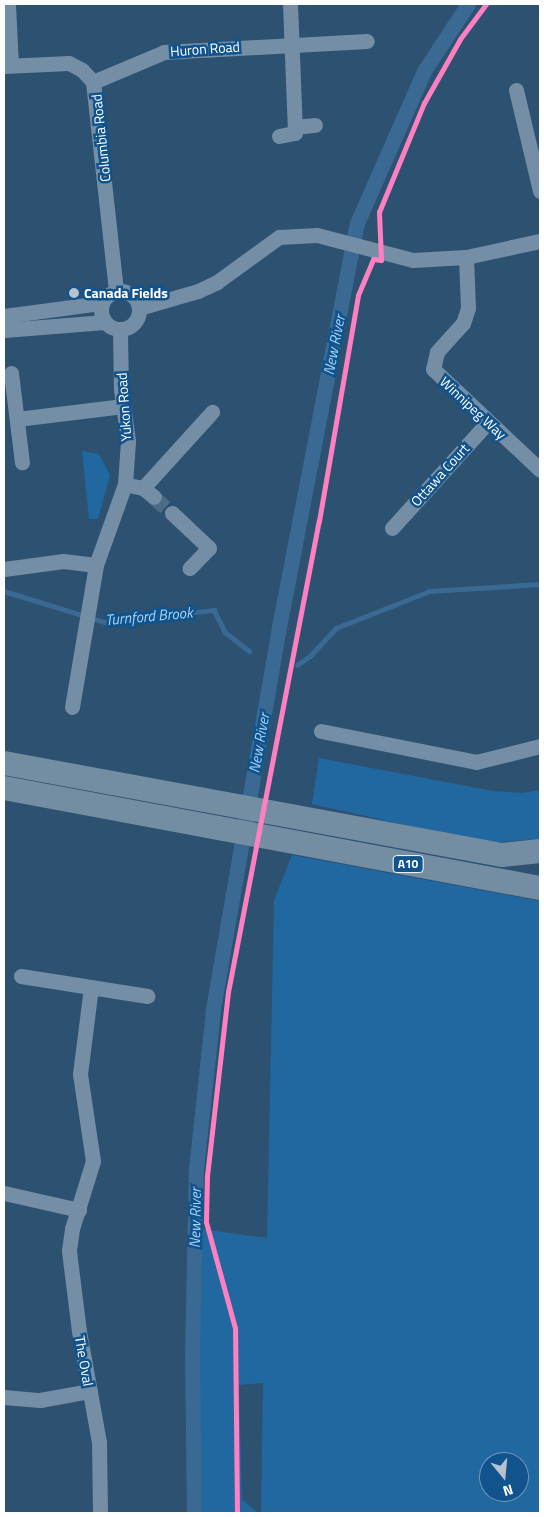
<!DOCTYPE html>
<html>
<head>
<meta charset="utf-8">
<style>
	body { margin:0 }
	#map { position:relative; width:544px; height:1517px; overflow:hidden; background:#2d5170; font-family:"Titillium Web",sans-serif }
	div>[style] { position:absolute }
	.green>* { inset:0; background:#2168a1 }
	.stream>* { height:4.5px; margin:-2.25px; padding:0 2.25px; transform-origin:2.25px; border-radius:2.25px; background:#3a6a93 }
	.canal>* { height:15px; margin:-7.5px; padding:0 7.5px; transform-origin:7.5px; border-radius:7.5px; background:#3a6a93 }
	.street-tunnel>* { height:15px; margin-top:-7.5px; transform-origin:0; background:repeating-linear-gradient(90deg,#4c6b85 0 15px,transparent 0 23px) }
	.street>* { height:15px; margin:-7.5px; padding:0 7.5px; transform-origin:7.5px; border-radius:7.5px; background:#748ea5 }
	.street>.ring { margin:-7.5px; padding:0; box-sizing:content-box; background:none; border:15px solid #748ea5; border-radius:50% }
	.primary>* { height:24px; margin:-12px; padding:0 12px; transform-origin:12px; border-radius:12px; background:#738da3 }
	.cycleway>* { height:5px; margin:-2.5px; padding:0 2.5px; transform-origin:2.5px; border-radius:2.5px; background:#ff80c0 }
	.dots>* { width:14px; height:14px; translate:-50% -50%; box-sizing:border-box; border:2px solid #11538c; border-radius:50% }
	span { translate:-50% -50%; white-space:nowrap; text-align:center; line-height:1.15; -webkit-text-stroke:5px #11538c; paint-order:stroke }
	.shield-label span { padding:1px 4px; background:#11538c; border:1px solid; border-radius:4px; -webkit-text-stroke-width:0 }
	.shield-label { font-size:12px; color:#fff; font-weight:700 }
	.street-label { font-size:14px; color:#fff }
	.poi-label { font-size:14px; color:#fff; font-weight:700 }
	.left { translate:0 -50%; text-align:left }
	.water-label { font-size:15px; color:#a4d4f9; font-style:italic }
	.frame { position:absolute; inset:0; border:5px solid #fff; pointer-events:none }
	.north { position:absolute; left:479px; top:1452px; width:50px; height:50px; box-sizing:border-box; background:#11538c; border:1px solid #7098ba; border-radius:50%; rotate:163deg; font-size:14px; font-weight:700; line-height:20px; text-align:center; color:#fff }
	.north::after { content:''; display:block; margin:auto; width:18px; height:22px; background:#b6c2cd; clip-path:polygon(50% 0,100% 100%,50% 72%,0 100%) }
</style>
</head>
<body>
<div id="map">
	<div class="green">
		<i style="clip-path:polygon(82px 451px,99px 454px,110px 475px,98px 519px,89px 519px)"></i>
		<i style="clip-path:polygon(319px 758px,493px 791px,522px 793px,540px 790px,540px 839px,486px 843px,312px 804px)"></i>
		<i style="clip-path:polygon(evenodd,292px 855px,540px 901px,540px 1513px,261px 1513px,263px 1383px,239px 1385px,242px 1500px,259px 1513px,199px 1513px,200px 1229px,267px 1238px,274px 900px,292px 855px,489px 1462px,519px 1462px,519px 1492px,489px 1492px,489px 1462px)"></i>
	</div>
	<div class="stream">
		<i style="left:4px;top:591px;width:106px;rotate:17.1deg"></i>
		<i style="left:105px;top:622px;width:110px;rotate:-6.3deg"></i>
		<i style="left:214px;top:610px;width:25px;rotate:63deg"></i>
		<i style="left:225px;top:632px;width:31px;rotate:38deg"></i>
		<i style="left:297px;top:665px;width:16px;rotate:-35deg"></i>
		<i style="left:310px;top:656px;width:38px;rotate:-47deg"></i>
		<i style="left:336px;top:628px;width:101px;rotate:-21.5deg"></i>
		<i style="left:430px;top:591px;width:110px;rotate:-3.6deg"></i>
	</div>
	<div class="canal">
		<i style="left:194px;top:1513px;width:157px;rotate:-90.7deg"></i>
		<i style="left:192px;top:1356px;width:187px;rotate:-88.8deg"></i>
		<i style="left:196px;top:1169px;width:161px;rotate:-83.9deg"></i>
		<i style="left:213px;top:1009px;width:388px;rotate:-80.2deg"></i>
		<i style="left:279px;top:627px;width:411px;rotate:-79.1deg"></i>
		<i style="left:357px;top:223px;width:166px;rotate:-66.2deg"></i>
		<i style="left:424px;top:71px;width:80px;rotate:-56.7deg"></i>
	</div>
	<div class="street-tunnel">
		<i style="left:154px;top:497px;width:24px;rotate:42deg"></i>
	</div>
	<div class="street">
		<i style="left:8px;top:4px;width:61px;rotate:87.2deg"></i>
		<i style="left:4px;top:66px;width:65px;rotate:-2.6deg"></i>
		<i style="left:69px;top:63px;width:15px;rotate:28deg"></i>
		<i style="left:82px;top:70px;width:16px;rotate:47deg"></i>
		<i style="left:93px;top:82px;width:210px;rotate:83.7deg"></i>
		<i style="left:93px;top:82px;width:77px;rotate:-22.9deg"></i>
		<i style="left:164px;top:52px;width:203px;rotate:-3.1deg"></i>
		<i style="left:516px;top:90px;width:104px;rotate:76.6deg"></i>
		<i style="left:295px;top:127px;width:20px;rotate:-6deg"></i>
		<i style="left:279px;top:136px;width:16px;rotate:-11deg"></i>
		<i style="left:295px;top:133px;width:129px;rotate:-92.2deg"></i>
		<i style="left:466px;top:257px;width:51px;rotate:87.8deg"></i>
		<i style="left:468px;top:308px;width:16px;rotate:108deg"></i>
		<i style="left:463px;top:323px;width:39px;rotate:132deg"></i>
		<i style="left:437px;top:352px;width:17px;rotate:103deg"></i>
		<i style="left:433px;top:369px;width:147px;rotate:43.3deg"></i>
		<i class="ring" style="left:101px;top:291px;width:23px;height:23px"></i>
		<i style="left:139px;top:308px;width:61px;rotate:-16.1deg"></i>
		<i style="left:198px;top:291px;width:21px;rotate:-25deg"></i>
		<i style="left:217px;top:282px;width:77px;rotate:-36deg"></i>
		<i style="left:279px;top:237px;width:38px;rotate:-3deg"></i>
		<i style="left:317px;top:235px;width:99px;rotate:14.6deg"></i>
		<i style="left:413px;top:260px;width:53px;rotate:-3.2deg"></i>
		<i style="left:466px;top:257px;width:76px;rotate:-12.2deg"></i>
		<i style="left:4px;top:316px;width:99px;rotate:-7.6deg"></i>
		<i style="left:4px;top:330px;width:101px;rotate:-4.5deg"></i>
		<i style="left:11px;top:373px;width:90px;rotate:83deg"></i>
		<i style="left:17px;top:419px;width:107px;rotate:-7deg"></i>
		<i style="left:133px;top:486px;width:10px;rotate:11deg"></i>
		<i style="left:143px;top:488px;width:14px;rotate:39deg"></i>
		<i style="left:143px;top:488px;width:103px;rotate:-47.8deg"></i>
		<i style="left:172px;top:513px;width:51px;rotate:43.4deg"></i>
		<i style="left:209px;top:548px;width:28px;rotate:134deg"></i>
		<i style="left:392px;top:528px;width:143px;rotate:-47.8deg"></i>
		<i style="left:4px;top:569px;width:60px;rotate:-7.7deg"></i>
		<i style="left:63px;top:561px;width:33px;rotate:7deg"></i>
		<i style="left:72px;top:707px;width:144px;rotate:-80.4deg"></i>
		<i style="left:96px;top:565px;width:86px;rotate:-70.3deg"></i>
		<i style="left:125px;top:484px;width:43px;rotate:-86deg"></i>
		<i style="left:128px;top:441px;width:52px;rotate:-97.7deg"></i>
		<i style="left:121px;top:389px;width:60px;rotate:-91deg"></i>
		<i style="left:321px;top:731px;width:158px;rotate:11.3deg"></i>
		<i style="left:476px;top:762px;width:66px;rotate:-14deg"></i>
		<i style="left:21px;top:976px;width:128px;rotate:9deg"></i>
		<i style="left:91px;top:987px;width:88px;rotate:97.2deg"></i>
		<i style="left:80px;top:1074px;width:88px;rotate:81.5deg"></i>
		<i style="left:93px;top:1161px;width:71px;rotate:107.2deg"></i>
		<i style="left:72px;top:1229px;width:22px;rotate:98deg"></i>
		<i style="left:69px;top:1251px;width:81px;rotate:82.9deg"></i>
		<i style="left:79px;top:1331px;width:113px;rotate:79.8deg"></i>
		<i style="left:99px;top:1442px;width:71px;rotate:89.2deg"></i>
		<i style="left:4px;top:1193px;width:77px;rotate:12.8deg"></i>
		<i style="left:4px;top:1397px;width:36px;rotate:5deg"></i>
		<i style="left:40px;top:1400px;width:51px;rotate:-10.2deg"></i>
	</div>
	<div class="primary">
		<i style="left:4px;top:763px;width:506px;rotate:10.47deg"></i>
		<i style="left:502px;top:855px;width:38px;rotate:-6deg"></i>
		<i style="left:4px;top:788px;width:545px;rotate:10.57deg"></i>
	</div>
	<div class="cycleway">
		<i style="left:237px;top:1513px;width:185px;rotate:-90.6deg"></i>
		<i style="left:235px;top:1328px;width:110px;rotate:-105.3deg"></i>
		<i style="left:206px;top:1222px;width:46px;rotate:-88.8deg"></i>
		<i style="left:207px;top:1176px;width:185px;rotate:-83.5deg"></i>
		<i style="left:228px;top:992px;width:480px;rotate:-79.1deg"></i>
		<i style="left:319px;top:521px;width:229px;rotate:-80.2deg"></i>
		<i style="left:358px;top:295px;width:39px;rotate:-67deg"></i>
		<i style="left:373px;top:259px;width:8px;rotate:7deg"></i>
		<i style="left:381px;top:260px;width:48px;rotate:-92.4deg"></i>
		<i style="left:379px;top:212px;width:118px;rotate:-67.6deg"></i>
		<i style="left:424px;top:103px;width:73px;rotate:-60.6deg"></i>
		<i style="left:460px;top:39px;width:44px;rotate:-53.4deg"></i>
	</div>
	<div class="dots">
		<i style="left:74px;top:293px;background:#b6c2cd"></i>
	</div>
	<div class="shield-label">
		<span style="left:408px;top:864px">A10</span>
	</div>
	<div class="street-label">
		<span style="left:205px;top:49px;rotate:-4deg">Huron Road</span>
		<span style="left:101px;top:138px;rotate:-96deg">Columbia Road</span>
		<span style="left:124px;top:407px;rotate:-94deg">Yukon Road</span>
		<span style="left:473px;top:408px;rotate:43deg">Winnipeg Way</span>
		<span style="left:440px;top:475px;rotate:-48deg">Ottawa Court</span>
		<span style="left:84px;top:1361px;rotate:80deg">The Oval</span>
	</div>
	<div class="poi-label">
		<span class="left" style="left:84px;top:293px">Canada Fields</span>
	</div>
	<div class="water-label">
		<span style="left:334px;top:345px;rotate:-79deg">New River</span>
		<span style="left:149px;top:616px;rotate:-5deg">Turnford Brook</span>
		<span style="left:259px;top:743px;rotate:-80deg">New River</span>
		<span style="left:195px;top:1218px;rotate:-89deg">New River</span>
	</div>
	<div class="frame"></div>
	<div class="north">N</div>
</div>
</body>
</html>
